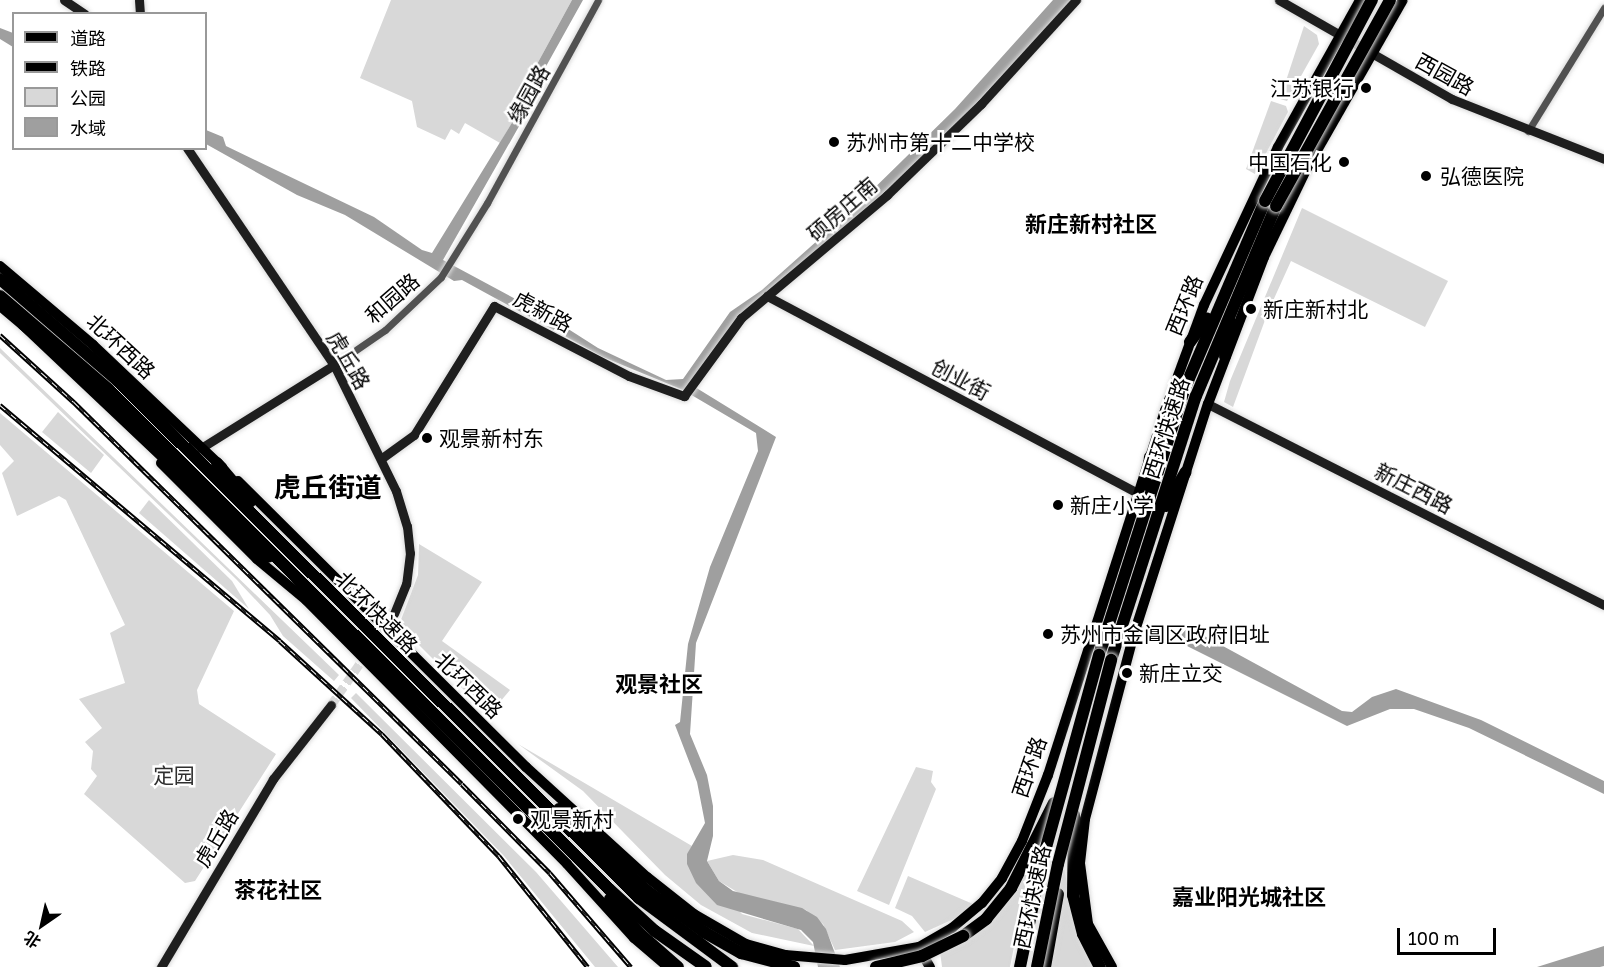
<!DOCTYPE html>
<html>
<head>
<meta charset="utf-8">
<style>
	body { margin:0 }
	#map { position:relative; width:1604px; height:967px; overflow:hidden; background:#fff; font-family:"Golos Text","Noto Sans SC",sans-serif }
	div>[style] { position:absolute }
	.green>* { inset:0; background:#d8d8d8 }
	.water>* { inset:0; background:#9f9f9f }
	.secondary-tunnel>* { height:9px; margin-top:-4.5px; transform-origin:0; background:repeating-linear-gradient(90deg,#d9d9d9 0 9px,transparent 0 13.5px) }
	.roads { filter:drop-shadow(0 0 2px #dbdbdb) drop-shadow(0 0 2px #dbdbdb) }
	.street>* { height:7px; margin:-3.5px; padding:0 3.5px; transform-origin:3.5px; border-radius:3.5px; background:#515151 }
	.secondary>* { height:9px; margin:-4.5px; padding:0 4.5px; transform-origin:4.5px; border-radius:4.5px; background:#1e1e1e }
	.primary>* { height:10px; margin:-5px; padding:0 5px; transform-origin:5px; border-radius:5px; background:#000 }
	.highway>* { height:12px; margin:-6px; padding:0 6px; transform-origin:6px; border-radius:6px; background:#000 }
	.rail>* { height:4.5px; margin-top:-2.25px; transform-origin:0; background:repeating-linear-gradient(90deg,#fff 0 7px,#000 0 14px); box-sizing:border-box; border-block:2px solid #000 }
	.bridges { filter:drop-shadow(0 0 2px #dbdbdb) drop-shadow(0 0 2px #dbdbdb) }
	.highway-bridge>* { height:12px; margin:-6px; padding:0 6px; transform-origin:6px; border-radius:6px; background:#000 }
	.dots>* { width:16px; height:16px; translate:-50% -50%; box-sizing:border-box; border:3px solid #fff; border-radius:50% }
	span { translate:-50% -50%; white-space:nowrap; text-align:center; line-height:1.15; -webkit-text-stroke:5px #fff; paint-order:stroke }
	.street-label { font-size:21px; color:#000 }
	.poi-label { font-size:21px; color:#000 }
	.right { translate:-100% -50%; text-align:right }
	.left { translate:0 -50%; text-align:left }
	.park-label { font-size:21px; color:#2f2f2f }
	.neighbourhood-label { font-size:22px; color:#000; font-weight:700 }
	.district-label { font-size:27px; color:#000; font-weight:700 }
	.legend { position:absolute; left:12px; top:12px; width:195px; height:138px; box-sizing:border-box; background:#fff; border:2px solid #999; margin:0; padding:8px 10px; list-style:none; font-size:18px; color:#000 }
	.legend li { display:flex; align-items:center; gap:12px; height:30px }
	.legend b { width:30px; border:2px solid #999 }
	.north { position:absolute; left:12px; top:895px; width:60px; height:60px; -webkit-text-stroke:4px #fff; paint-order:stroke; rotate:214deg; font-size:16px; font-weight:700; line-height:24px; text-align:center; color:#000 }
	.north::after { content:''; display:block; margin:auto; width:21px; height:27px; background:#000; clip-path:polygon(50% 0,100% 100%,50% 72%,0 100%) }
	.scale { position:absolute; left:1397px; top:928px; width:99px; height:27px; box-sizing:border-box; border:3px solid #000; border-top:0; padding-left:8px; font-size:18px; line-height:21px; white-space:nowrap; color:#000; -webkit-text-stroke:4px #fff; paint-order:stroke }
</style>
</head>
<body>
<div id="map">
	<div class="green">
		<i style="clip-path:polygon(391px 0,572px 0,512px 110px,513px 121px,500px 143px,465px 123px,459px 134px,451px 129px,445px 140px,417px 127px,412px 101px,360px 78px)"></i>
		<i style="clip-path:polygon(1304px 26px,1317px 35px,1319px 44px,1287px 101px,1280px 99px)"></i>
		<i style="clip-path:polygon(1271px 101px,1286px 106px,1288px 112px,1255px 174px,1246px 169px)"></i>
		<i style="clip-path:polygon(1302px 208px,1448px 281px,1425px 327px,1291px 261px,1268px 312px,1233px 407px,1224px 402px,1230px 381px)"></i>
		<i style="clip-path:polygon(0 348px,339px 675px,334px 681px,283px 636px,270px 615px,236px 579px,0 353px)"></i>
		<i style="clip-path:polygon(58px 412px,104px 455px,91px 473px,42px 432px)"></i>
		<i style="clip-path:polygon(0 413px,234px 611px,197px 690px,199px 704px,276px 754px,195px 881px,185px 883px,84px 794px,97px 776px,91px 769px,93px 751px,85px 742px,102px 728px,79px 699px,125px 683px,110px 633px,125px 625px,66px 500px,59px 496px,17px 516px,2px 473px,14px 461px,0 445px)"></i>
		<i style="clip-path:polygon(149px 500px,232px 581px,249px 609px,139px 513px)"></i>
		<i style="clip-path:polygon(419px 544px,482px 582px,442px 641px,510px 690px,489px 715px,399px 625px,418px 575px)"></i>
		<i style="clip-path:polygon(356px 693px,536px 872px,618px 967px,595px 967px,504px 856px,351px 698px)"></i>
		<i style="clip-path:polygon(518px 744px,692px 846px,689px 851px,742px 914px,798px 929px,814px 946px,752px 933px,701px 905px,665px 875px,583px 791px)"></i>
		<i style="clip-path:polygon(916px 767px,933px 771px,931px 782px,936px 789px,889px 905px,857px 891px)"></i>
		<i style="clip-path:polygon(733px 855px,763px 860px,902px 921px,914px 932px,895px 942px,835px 950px,823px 924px,806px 910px,742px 895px,719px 881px,707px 861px)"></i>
		<i style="clip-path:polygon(1031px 860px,1010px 967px,942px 967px,940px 951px,958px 942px)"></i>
		<i style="clip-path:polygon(1064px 868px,1075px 926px,1094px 967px,1045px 967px)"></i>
		<i style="clip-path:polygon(908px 876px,973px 904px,956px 918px,925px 932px,912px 916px,895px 908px)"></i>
	</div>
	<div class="water">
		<i style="clip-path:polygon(572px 0,583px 0,520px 113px,522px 121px,443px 260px,551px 318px,598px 348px,666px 380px,683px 379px,730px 312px,762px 290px,855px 207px,955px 109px,1053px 0,1071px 0,965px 115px,902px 177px,737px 318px,690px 384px,776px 437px,696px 643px,690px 734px,707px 775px,713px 806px,713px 836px,707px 861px,719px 881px,733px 891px,802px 908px,817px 917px,826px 929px,840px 967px,818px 967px,813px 942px,801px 930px,717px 905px,696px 883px,687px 864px,687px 854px,705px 823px,697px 782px,675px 725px,680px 722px,688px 644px,710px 567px,758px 451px,756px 433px,683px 390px,603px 357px,462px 280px,454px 281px,345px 215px,297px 195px,206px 144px,206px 130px,223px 137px,226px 146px,374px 217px,422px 250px,432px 253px,513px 121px,512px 110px)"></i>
		<i style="clip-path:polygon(0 28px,13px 33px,13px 47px,0 39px)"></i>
		<i style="clip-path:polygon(1188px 627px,1342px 711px,1352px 712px,1372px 697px,1396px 689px,1481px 720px,1604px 781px,1604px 794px,1469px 728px,1414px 709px,1390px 709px,1347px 726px,1181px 643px,1177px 640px)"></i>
		<i style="clip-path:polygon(1604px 946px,1604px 966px,1600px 967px,1537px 967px)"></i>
	</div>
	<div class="secondary-tunnel">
		<i style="left:331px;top:705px;width:111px;rotate:-55.3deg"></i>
	</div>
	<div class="roads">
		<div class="street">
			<i style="left:1528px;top:131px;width:145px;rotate:-58.3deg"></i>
			<i style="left:334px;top:365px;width:62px;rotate:-34.5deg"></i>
			<i style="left:385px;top:330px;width:77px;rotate:-43.4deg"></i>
			<i style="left:441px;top:277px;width:87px;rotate:-58.1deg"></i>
			<i style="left:487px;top:203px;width:231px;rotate:-61.3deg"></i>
		</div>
		<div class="secondary">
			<i style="left:64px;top:0;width:25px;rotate:34deg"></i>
			<i style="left:139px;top:0;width:14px;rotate:86deg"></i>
			<i style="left:1279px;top:0;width:199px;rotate:29.8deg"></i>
			<i style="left:1452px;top:99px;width:163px;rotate:21.5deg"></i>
			<i style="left:187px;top:148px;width:262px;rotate:55.9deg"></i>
			<i style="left:334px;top:365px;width:140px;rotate:63.8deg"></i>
			<i style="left:396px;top:491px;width:37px;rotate:73deg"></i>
			<i style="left:407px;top:526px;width:27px;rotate:84deg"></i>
			<i style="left:410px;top:553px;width:31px;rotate:97deg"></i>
			<i style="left:406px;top:584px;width:32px;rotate:112deg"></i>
			<i style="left:767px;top:296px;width:420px;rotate:28deg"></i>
			<i style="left:1208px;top:404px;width:444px;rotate:26.9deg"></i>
			<i style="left:201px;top:448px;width:157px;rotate:-32deg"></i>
			<i style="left:382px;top:458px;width:39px;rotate:-36deg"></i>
			<i style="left:414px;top:435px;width:152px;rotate:-58.2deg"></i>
			<i style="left:494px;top:306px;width:152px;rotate:27.4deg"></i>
			<i style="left:629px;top:376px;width:59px;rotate:20deg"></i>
			<i style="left:684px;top:396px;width:97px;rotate:-53.8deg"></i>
			<i style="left:741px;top:318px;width:191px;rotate:-40.1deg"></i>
			<i style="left:887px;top:195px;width:131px;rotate:-44.1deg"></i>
			<i style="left:981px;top:104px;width:141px;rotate:-47.6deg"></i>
			<i style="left:161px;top:967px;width:219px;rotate:-59.2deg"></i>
			<i style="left:273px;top:779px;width:94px;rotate:-51.9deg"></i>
		</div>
		<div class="primary">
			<i style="left:0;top:266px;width:122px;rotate:40.3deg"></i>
			<i style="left:93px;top:345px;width:178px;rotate:43.4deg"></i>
			<i style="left:0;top:306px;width:39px;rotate:40deg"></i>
			<i style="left:161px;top:463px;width:136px;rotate:45deg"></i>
			<i style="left:257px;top:559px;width:64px;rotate:39.9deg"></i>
			<i style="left:306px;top:600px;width:371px;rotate:45.3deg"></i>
			<i style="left:567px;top:864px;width:100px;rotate:47.8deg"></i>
			<i style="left:634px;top:938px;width:45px;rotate:40.5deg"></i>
			<i style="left:238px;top:481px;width:406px;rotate:44.8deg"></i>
			<i style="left:526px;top:767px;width:164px;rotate:42.3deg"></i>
			<i style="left:647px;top:877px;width:60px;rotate:38.2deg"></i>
			<i style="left:694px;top:914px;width:60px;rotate:30deg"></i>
			<i style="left:746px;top:944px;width:41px;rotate:15.8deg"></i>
			<i style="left:785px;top:955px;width:60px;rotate:4.8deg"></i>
			<i style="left:845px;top:960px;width:75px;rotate:-10deg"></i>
			<i style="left:919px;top:947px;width:38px;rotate:-30deg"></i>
			<i style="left:952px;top:928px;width:39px;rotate:-40deg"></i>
			<i style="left:982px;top:903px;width:32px;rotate:-51deg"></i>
			<i style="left:1002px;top:878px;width:42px;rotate:-61.6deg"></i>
			<i style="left:1022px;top:841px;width:71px;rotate:-68.5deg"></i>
			<i style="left:1048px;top:775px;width:382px;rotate:-72.2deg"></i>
			<i style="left:1165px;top:411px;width:113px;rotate:-69.8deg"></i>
			<i style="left:1204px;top:305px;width:174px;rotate:-64.9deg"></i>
			<i style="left:1278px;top:147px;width:168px;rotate:-60.8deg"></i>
			<i style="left:920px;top:950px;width:20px;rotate:60deg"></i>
			<i style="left:1112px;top:967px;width:49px;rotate:-119.2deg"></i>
			<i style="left:1088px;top:924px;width:62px;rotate:-97.5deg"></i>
			<i style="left:1080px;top:863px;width:44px;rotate:-83.5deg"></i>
			<i style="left:1085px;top:819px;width:188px;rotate:-75.2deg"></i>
			<i style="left:1133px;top:637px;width:245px;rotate:-72.2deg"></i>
			<i style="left:1208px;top:404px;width:157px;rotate:-69.1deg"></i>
			<i style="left:1264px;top:257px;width:99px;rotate:-64.2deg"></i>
			<i style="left:1307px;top:168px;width:193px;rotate:-60.3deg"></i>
		</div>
		<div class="highway">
			<i style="left:0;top:279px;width:153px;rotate:40.8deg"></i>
			<i style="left:116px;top:379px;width:737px;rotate:44.78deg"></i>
			<i style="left:639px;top:898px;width:116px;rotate:36.6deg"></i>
			<i style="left:0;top:296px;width:143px;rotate:40.7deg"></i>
			<i style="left:108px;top:389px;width:708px;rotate:44.94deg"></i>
			<i style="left:609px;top:889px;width:62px;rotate:42.4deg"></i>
			<i style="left:655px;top:931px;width:62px;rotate:35.2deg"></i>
			<i style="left:24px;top:325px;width:337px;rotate:43.4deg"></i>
			<i style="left:1190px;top:342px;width:29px;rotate:-54deg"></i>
			<i style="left:1225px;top:356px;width:35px;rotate:-82deg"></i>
			<i style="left:217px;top:463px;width:51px;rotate:49.8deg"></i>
			<i style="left:1147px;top:485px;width:28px;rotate:-84deg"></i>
			<i style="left:1166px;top:506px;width:39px;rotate:-60deg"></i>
			<i style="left:1099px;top:655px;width:278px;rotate:-72.2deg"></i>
			<i style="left:1184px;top:390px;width:206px;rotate:-66.8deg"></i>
			<i style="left:1111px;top:660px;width:277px;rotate:-72.2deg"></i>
			<i style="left:1196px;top:396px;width:206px;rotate:-67.2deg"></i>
			<i style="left:559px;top:809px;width:119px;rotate:43deg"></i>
			<i style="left:646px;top:890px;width:72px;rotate:35.9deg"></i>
			<i style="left:704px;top:932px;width:43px;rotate:29.6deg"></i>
			<i style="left:741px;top:953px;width:55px;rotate:14.8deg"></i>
			<i style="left:1074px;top:815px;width:80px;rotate:90.7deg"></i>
			<i style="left:1073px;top:895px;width:40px;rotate:75.6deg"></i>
			<i style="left:1083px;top:934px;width:37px;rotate:63deg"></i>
			<i style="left:610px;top:899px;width:43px;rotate:49.7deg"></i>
			<i style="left:638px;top:932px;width:53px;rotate:41.2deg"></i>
			<i style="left:963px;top:936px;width:29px;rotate:-36deg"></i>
			<i style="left:986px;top:919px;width:40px;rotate:-51deg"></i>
			<i style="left:1011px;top:888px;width:95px;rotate:-63.2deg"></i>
			<i style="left:1045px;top:967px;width:74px;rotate:-79.9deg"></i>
		</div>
	</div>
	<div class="rail">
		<i style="left:0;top:335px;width:100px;rotate:42.2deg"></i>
		<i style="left:74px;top:402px;width:544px;rotate:44.55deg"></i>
		<i style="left:462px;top:784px;width:125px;rotate:45.3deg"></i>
		<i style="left:550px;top:873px;width:124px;rotate:49.2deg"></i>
		<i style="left:0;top:405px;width:366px;rotate:40.1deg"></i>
		<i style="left:280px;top:641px;width:138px;rotate:42.4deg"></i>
		<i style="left:382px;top:734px;width:169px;rotate:46.2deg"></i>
		<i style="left:499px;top:856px;width:142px;rotate:51.3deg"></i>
	</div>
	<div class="bridges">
		<div class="highway-bridge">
			<i style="left:1265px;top:201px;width:228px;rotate:-62deg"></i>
			<i style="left:1276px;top:206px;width:235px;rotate:-61deg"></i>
			<i style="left:876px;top:967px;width:47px;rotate:-13.4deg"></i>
			<i style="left:922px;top:956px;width:46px;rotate:-26deg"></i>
			<i style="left:1020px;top:967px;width:107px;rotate:-78.2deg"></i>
			<i style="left:1042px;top:862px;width:215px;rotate:-74.6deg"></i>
			<i style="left:1037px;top:967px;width:105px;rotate:-78.5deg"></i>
			<i style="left:1058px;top:864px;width:211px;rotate:-75.4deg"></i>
		</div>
	</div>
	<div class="dots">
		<i style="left:1366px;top:88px;background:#000"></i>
		<i style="left:834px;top:142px;background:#000"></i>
		<i style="left:1344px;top:162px;background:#000"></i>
		<i style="left:1426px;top:176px;background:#000"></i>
		<i style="left:1251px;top:309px;background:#000"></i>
		<i style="left:427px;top:438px;background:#000"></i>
		<i style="left:1058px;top:505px;background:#000"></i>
		<i style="left:1048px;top:634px;background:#000"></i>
		<i style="left:1127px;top:673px;background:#000"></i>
		<i style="left:518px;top:819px;background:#000"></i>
	</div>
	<div class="street-label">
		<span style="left:1445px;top:74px;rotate:29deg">西园路</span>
		<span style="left:528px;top:94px;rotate:-61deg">缘园路</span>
		<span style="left:842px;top:209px;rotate:-41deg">硕房庄南</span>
		<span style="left:392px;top:298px;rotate:-41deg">和园路</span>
		<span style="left:1184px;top:305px;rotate:-68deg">西环路</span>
		<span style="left:543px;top:311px;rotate:28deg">虎新路</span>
		<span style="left:121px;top:346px;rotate:43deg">北环西路</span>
		<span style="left:349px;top:360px;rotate:60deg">虎丘路</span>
		<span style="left:961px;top:379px;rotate:28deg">创业街</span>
		<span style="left:1166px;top:428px;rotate:-72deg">西环快速路</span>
		<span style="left:1414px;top:488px;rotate:27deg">新庄西路</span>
		<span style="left:377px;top:612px;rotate:45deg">北环快速路</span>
		<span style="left:469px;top:685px;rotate:44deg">北环西路</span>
		<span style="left:1029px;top:767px;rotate:-71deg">西环路</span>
		<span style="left:216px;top:838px;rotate:-59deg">虎丘路</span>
		<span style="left:1032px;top:897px;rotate:-78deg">西环快速路</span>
	</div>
	<div class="poi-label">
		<span class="right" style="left:1354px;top:88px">江苏银行</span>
		<span class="left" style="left:846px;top:142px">苏州市第十二中学校</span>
		<span class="right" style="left:1332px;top:162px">中国石化</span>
		<span class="left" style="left:1440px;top:176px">弘德医院</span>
		<span class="left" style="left:1263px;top:309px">新庄新村北</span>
		<span class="left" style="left:439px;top:438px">观景新村东</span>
		<span class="left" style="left:1070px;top:505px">新庄小学</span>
		<span class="left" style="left:1060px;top:634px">苏州市金阊区政府旧址</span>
		<span class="left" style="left:1139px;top:673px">新庄立交</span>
		<span class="left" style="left:530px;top:819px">观景新村</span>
	</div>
	<div class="park-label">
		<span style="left:174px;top:775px">定园</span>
	</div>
	<div class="neighbourhood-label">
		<span style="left:1091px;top:224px">新庄新村社区</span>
		<span style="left:659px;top:684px">观景社区</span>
		<span style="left:278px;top:890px">茶花社区</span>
		<span style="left:1249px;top:897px">嘉业阳光城社区</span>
	</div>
	<div class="district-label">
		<span style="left:328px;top:488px">虎丘街道</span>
	</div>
	<ul class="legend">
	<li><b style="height:8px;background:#000"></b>道路</li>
	<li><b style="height:8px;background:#000"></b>铁路</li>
	<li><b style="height:16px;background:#d8d8d8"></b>公园</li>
	<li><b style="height:16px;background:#9f9f9f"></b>水域</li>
	</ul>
	<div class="north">北</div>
	<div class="scale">100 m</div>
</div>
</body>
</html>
